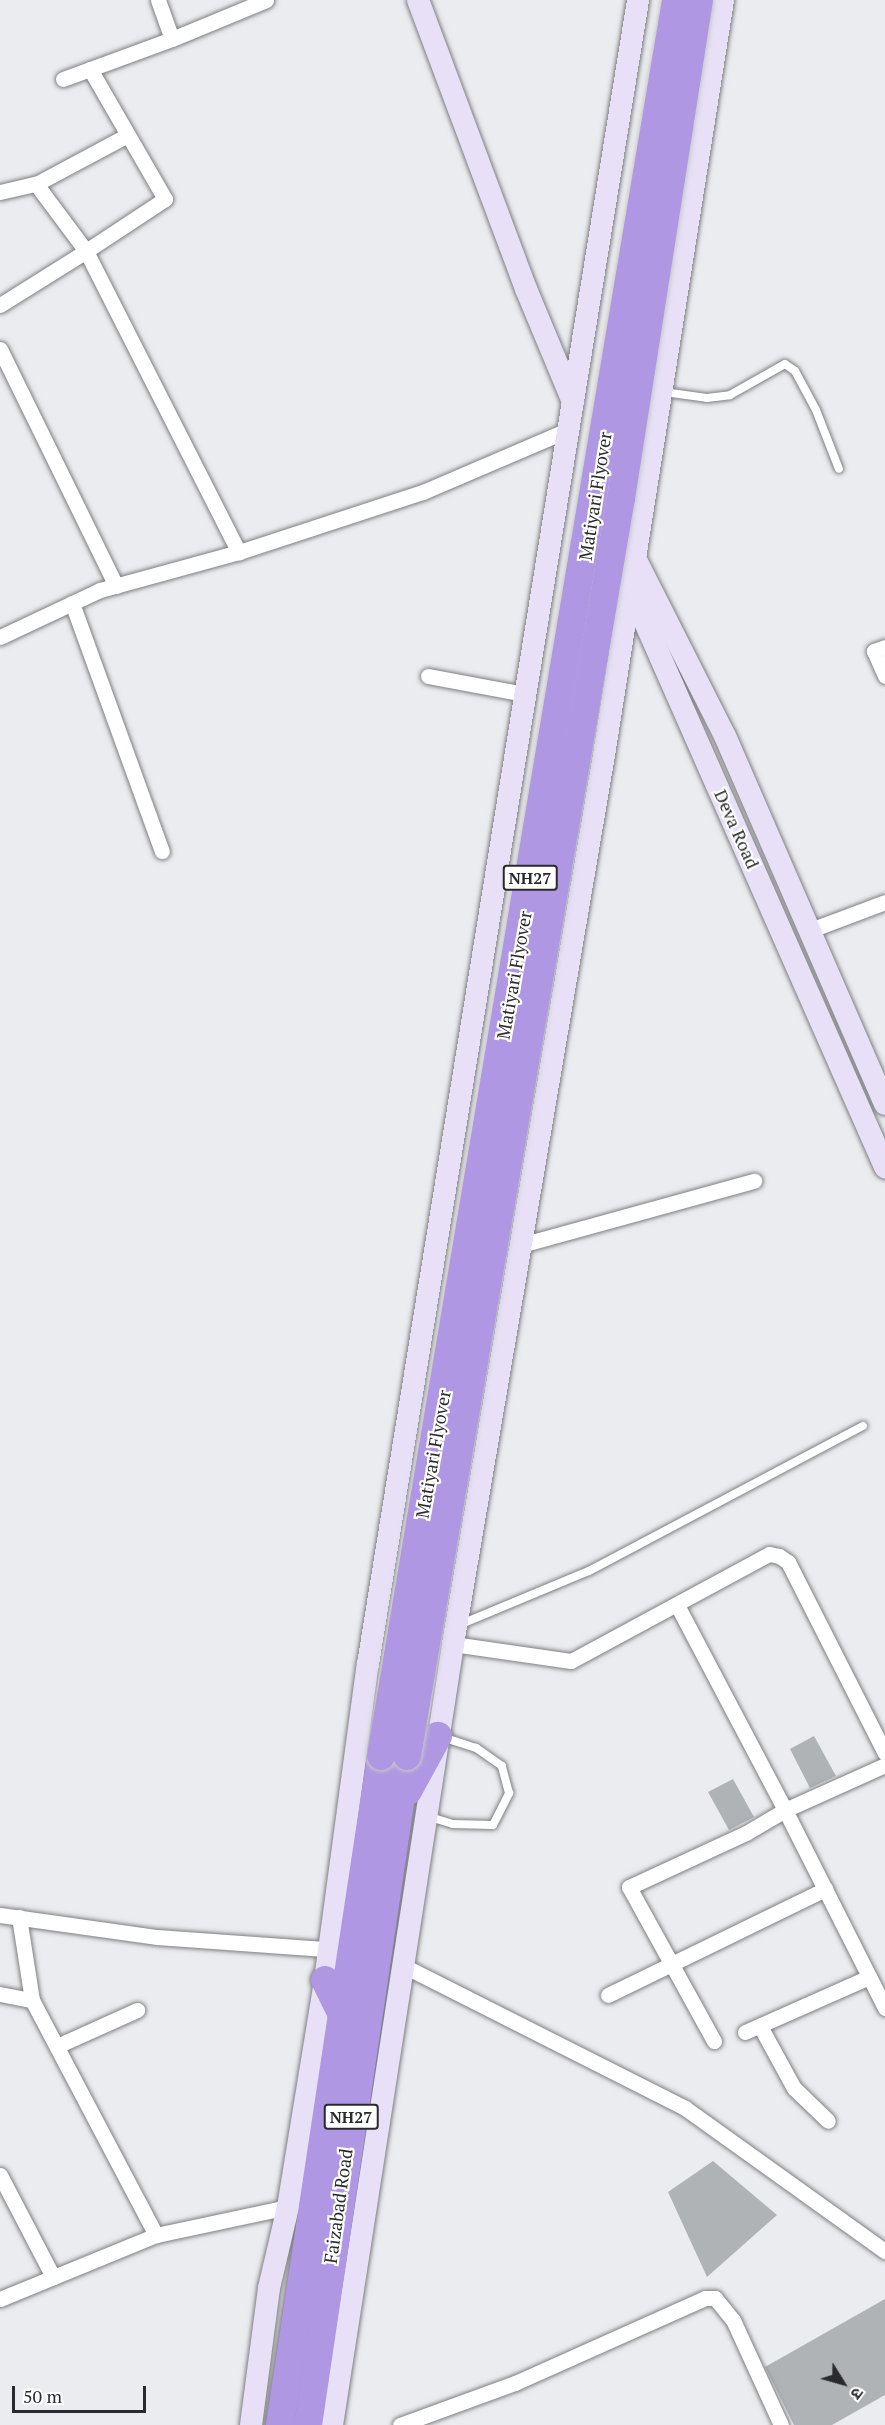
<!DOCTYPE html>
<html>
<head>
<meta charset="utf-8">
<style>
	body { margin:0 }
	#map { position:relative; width:885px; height:2425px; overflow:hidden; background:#ebecef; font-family:"PT Serif","Noto Sans Devanagari",serif }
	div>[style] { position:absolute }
	.building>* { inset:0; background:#b0b3b6 }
	.roads { filter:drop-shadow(0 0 2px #7e7f82) drop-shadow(0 0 2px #7e7f82) }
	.lane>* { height:8px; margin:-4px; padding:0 4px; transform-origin:4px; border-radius:4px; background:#fff }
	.street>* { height:15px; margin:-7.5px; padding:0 7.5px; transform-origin:7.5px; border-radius:7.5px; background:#fff }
	.secondary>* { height:22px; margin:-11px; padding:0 11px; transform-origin:11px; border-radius:11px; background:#e7e0f7 }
	.highway>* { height:28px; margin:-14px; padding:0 14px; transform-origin:14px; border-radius:14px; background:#b097e3 }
	.bridges { filter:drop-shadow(0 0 2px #c7c8c8) drop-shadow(0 0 2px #c7c8c8) }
	.highway-bridge>* { height:28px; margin:-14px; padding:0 14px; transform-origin:14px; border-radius:14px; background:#b097e3 }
	span { translate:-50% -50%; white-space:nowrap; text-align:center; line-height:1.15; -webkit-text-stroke:4.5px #fff; paint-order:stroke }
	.shield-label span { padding:2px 4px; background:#fff; border:2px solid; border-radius:4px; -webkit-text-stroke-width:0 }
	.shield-label { font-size:16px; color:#292a2b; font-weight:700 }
	.street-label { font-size:18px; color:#292a2b }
	.north { position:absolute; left:813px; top:2353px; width:60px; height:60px; -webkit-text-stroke:4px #fff; paint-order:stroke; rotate:127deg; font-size:16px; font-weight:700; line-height:24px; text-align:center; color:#292a2b }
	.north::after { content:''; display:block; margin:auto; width:21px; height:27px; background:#292a2b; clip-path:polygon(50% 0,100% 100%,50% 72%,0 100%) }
	.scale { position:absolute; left:12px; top:2386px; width:134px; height:27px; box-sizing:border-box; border:3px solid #292a2b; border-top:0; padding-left:8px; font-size:18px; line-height:21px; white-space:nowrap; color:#292a2b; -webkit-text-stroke:4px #fff; paint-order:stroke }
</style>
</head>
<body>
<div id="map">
	<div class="building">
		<i style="clip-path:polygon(814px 1736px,836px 1776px,810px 1788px,790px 1749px)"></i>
		<i style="clip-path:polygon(733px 1779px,754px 1817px,729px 1830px,708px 1792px)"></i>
		<i style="clip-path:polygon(713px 2161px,777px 2215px,707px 2277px,668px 2192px)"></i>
		<i style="clip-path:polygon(885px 2299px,885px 2395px,832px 2425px,794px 2425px,765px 2367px)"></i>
	</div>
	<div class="roads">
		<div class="lane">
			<i style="left:664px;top:392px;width:43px;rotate:7.9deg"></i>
			<i style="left:707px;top:398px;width:23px;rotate:-7deg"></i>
			<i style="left:730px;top:395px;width:63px;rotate:-29.4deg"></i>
			<i style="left:785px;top:364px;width:12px;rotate:35deg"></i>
			<i style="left:795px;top:371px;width:44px;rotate:61.7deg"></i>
			<i style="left:816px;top:410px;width:63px;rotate:68.7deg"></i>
			<i style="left:459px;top:1625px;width:141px;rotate:-22.6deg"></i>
			<i style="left:589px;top:1571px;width:310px;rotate:-27.9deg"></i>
			<i style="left:430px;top:1817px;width:24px;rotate:17deg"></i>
			<i style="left:453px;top:1824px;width:40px;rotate:1.4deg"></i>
			<i style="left:493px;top:1825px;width:36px;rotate:-63deg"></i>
			<i style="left:509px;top:1793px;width:28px;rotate:-105deg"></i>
			<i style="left:502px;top:1766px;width:32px;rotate:-145deg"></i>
			<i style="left:476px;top:1748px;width:36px;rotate:-162deg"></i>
		</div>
		<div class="street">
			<i style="left:158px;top:0;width:41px;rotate:70.3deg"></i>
			<i style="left:172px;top:39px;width:102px;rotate:-22.5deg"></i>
			<i style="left:90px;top:69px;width:150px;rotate:60deg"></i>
			<i style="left:165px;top:199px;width:95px;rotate:146.6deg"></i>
			<i style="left:86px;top:251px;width:338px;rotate:63.1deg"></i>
			<i style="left:63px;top:79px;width:116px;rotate:-20.2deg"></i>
			<i style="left:0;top:192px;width:37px;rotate:-13deg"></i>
			<i style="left:36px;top:184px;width:102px;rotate:-28.1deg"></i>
			<i style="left:0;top:305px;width:102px;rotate:-32.1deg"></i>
			<i style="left:86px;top:251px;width:84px;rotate:-126.7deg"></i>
			<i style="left:0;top:349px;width:264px;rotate:63.9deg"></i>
			<i style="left:72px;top:603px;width:264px;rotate:70.1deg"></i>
			<i style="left:0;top:637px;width:110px;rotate:-25.2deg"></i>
			<i style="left:100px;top:590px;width:144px;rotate:-15.3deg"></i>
			<i style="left:239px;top:552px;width:194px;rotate:-18.1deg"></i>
			<i style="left:423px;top:492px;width:160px;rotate:-23.2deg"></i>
			<i style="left:885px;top:647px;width:12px;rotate:160deg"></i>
			<i style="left:874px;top:651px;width:27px;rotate:66deg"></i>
			<i style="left:428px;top:676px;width:98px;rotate:10.6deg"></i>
			<i style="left:808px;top:931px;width:82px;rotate:-20.6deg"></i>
			<i style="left:521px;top:1245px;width:242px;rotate:-15.4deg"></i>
			<i style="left:677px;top:1605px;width:232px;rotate:62.2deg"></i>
			<i style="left:785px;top:1810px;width:45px;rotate:149.5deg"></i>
			<i style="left:746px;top:1833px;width:129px;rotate:155.2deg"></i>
			<i style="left:629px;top:1887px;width:176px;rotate:61.1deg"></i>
			<i style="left:453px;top:1644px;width:119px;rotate:8.2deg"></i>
			<i style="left:571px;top:1661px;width:225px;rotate:-28.4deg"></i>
			<i style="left:769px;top:1554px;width:10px;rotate:11deg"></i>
			<i style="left:779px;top:1556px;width:11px;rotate:34deg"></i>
			<i style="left:788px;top:1562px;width:214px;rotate:63.1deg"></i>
			<i style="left:885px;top:1765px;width:110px;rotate:155.8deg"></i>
			<i style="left:785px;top:1810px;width:222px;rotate:63.2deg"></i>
			<i style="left:0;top:1915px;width:159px;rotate:8deg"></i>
			<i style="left:157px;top:1937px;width:182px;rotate:4.1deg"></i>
			<i style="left:19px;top:1917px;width:84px;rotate:81.1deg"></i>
			<i style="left:32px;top:2000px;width:266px;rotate:62.2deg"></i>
			<i style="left:402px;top:1965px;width:317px;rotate:26.8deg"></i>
			<i style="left:685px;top:2108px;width:246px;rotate:35.6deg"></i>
			<i style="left:0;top:1994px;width:33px;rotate:11deg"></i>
			<i style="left:608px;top:1995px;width:242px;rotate:-26deg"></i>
			<i style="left:760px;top:2026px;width:71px;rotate:61.3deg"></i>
			<i style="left:794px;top:2088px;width:47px;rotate:44.1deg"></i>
			<i style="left:745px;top:2032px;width:136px;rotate:-23.9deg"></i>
			<i style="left:57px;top:2046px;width:88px;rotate:-24.2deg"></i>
			<i style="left:0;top:2175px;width:115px;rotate:62.5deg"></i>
			<i style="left:0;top:2299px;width:169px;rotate:-22.3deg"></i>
			<i style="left:156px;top:2235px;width:135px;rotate:-12deg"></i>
			<i style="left:400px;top:2425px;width:122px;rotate:-20.1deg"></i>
			<i style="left:515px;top:2383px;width:208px;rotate:-24.1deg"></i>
			<i style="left:705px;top:2298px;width:10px"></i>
			<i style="left:715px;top:2298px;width:28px;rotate:51deg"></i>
			<i style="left:733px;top:2320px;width:115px;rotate:65.4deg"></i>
		</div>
		<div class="secondary">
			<i style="left:418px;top:0;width:309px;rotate:69.5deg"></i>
			<i style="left:526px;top:289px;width:122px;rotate:67.4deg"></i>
			<i style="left:633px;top:554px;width:204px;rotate:63.2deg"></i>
			<i style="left:725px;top:736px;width:401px;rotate:66.5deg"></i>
			<i style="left:627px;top:591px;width:24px;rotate:57deg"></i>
			<i style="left:640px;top:611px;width:608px;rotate:66.22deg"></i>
			<i style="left:251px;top:2425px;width:138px;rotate:-82.5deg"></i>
			<i style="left:269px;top:2288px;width:83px;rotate:-76.8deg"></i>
			<i style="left:288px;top:2207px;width:230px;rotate:-80.7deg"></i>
			<i style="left:325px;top:1980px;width:319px;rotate:-82.3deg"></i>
			<i style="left:368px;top:1664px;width:1686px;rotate:-80.78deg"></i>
			<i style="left:332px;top:2425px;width:790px;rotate:-81.19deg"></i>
			<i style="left:453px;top:1644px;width:902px;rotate:-80.36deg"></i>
			<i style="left:604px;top:755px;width:764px;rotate:-81.04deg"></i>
		</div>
		<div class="highway">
			<i style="left:408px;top:1791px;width:63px;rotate:-61.4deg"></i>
			<i style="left:325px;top:1980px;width:43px;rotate:64deg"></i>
			<i style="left:280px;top:2425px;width:677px;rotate:-81.41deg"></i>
			<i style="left:308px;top:2425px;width:676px;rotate:-81.58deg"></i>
		</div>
	</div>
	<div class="bridges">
		<div class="highway-bridge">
			<i style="left:381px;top:1756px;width:1781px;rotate:-80.46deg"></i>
			<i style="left:407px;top:1756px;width:1276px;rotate:-80.35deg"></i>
			<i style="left:621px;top:498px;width:504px;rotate:-81.1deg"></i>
		</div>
	</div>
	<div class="shield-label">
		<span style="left:530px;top:878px">NH27</span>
		<span style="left:351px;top:2117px">NH27</span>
	</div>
	<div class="street-label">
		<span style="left:595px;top:496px;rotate:-81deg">Matiyari Flyover</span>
		<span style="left:737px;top:829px;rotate:66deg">Deva Road</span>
		<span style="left:514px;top:975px;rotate:-80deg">Matiyari Flyover</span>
		<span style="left:433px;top:1454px;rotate:-80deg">Matiyari Flyover</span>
		<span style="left:338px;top:2206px;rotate:-82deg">Faizabad Road</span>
	</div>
	<div class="north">उ</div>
	<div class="scale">50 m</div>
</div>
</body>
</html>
